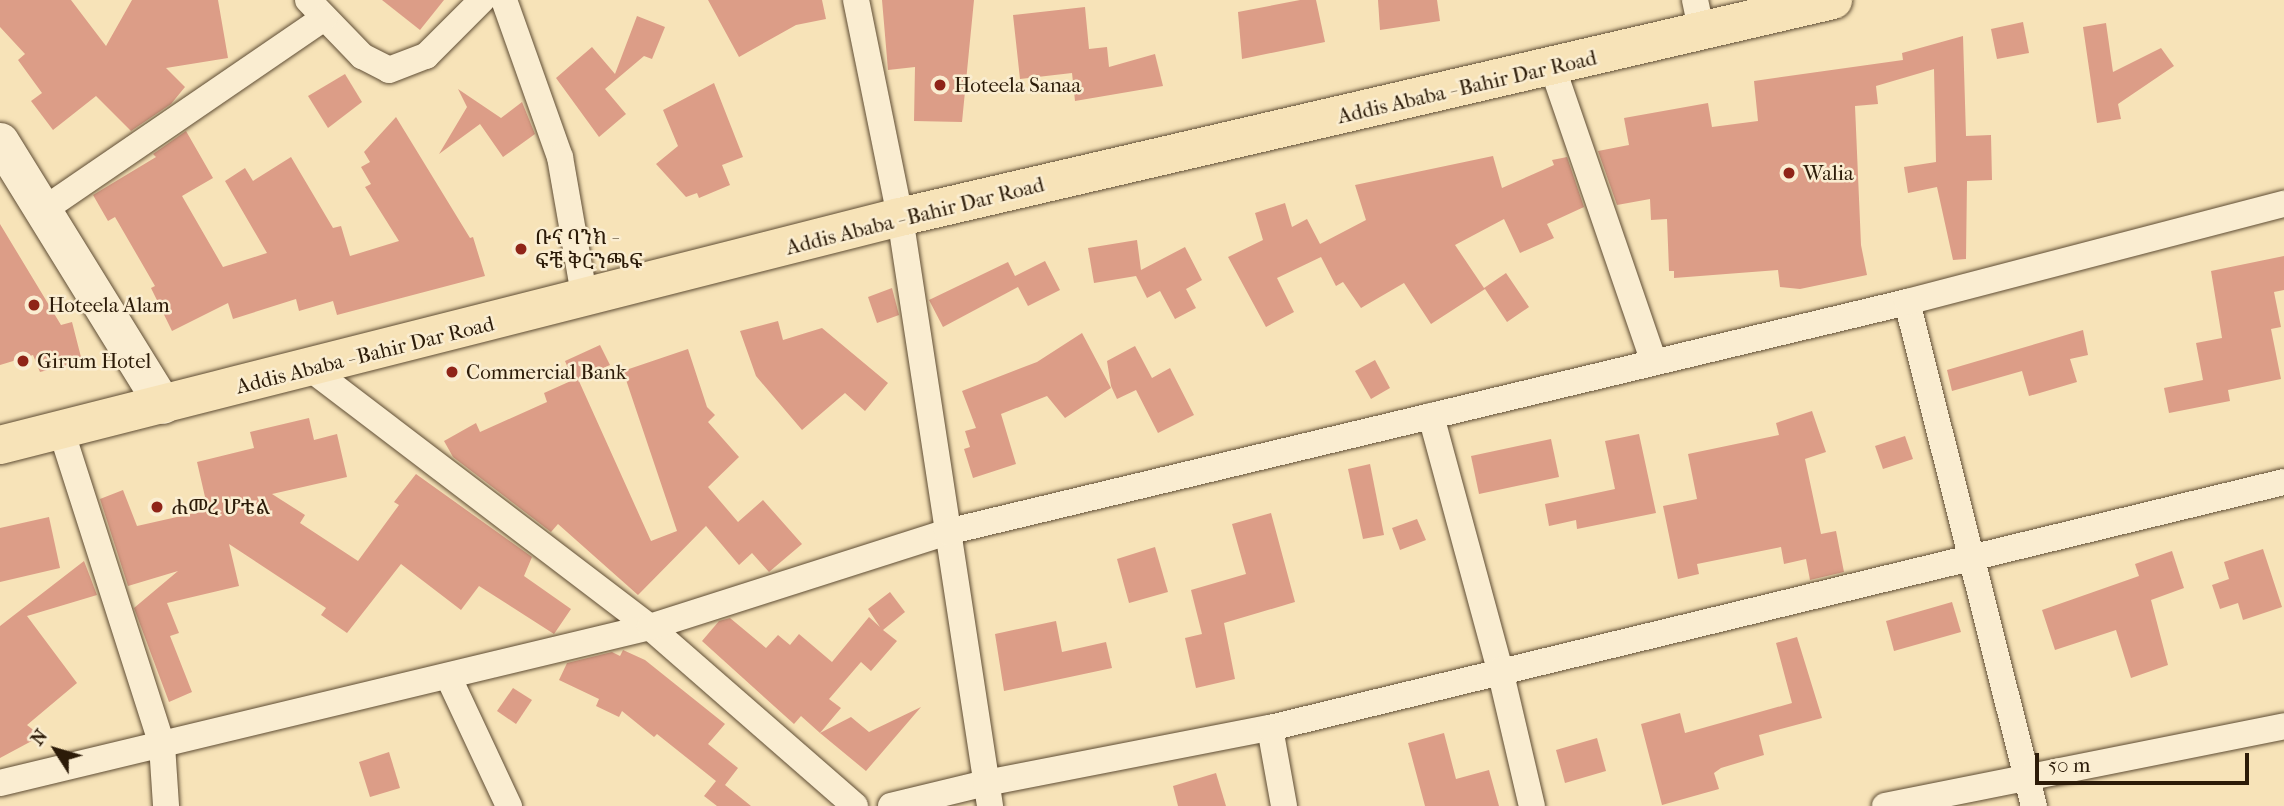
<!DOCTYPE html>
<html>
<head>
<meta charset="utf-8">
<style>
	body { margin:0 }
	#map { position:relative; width:2284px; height:806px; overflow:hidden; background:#f7e3b8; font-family:"IM FELL French Canon","Noto Serif Ethiopic",serif }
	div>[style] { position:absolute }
	.building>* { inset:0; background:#dc9d87 }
	.roads { filter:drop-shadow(0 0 2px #5f4d34) drop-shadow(0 0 2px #5f4d34) }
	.street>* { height:26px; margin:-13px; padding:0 13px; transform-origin:13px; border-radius:13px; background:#faedd1 }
	.secondary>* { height:37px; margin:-18.5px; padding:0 18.5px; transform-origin:18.5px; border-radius:18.5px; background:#faedd1 }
	.highway>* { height:38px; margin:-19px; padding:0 19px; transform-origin:19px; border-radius:19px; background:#f7e3b8 }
	.dots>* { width:19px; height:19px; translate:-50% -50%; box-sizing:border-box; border:4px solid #faedd1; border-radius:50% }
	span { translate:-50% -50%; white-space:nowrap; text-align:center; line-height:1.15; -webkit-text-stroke:5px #faedd1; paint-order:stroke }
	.poi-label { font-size:21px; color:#2c1b08 }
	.left { translate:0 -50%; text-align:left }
	.street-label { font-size:21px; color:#2c1b08 }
	.north { position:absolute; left:21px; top:715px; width:70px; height:70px; -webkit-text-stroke:5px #faedd1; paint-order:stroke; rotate:307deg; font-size:19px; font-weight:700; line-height:28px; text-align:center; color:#2c1b08 }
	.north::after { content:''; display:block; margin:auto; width:24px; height:32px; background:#2c1b08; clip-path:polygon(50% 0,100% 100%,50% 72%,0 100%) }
	.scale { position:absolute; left:2035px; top:753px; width:214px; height:32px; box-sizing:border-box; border:4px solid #2c1b08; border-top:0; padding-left:9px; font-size:21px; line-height:24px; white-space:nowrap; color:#2c1b08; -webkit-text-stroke:5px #faedd1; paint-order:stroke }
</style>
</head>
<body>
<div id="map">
	<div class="building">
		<i style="clip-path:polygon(0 0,71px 0,106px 46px,132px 0,218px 0,228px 58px,166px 68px,185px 87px,171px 104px,131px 131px,96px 96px,53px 130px,31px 101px,42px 93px,18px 60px,25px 54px,0 27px)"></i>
		<i style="clip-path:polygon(382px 0,444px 0,420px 30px)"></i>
		<i style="clip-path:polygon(708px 0,822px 0,826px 19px,796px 25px,739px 57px)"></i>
		<i style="clip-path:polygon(882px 0,974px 0,962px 122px,914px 121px,915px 67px,888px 70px)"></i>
		<i style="clip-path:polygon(1300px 0,1316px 0,1325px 42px,1242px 59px,1238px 12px)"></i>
		<i style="clip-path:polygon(1378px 0,1437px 0,1440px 21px,1380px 30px)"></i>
		<i style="clip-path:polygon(1085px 7px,1089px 49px,1107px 47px,1109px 67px,1155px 54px,1163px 86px,1075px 101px,1072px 73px,1020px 79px,1013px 15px)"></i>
		<i style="clip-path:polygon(637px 16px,665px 27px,652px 59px,644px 56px,605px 89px,626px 114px,599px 137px,556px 78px,592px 47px,615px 74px)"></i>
		<i style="clip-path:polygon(2023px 22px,2029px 53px,1997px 59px,1991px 29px)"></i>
		<i style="clip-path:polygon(2106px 23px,2113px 72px,2161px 48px,2174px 66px,2118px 104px,2121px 119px,2097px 123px,2083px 27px)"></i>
		<i style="clip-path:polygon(1963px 36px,1966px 136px,1991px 135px,1992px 180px,1967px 181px,1966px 259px,1953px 260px,1937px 187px,1908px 193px,1904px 167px,1936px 162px,1934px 69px,1876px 86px,1878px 104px,1855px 106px,1861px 245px,1867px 275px,1800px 289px,1780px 287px,1778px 270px,1674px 278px,1674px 271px,1669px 271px,1667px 219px,1651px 220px,1650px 199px,1617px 205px,1598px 151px,1629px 145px,1624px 118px,1708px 103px,1712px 127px,1758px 121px,1754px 81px,1903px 60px,1902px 53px)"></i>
		<i style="clip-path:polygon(345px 74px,362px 102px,328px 128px,308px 96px)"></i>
		<i style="clip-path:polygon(714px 83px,743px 157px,722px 165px,730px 185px,699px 198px,697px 193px,686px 197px,656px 164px,678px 146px,663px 110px)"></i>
		<i style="clip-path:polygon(458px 89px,501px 118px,522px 102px,535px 134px,503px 157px,480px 124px,439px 154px,467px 107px)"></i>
		<i style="clip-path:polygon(396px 117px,470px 238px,473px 237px,485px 276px,337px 315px,333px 301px,299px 311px,296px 299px,233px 319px,228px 303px,172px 331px,151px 288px,155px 286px,115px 217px,108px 221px,93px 195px,156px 157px,153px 154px,186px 131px,213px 178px,182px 196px,223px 267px,267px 253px,225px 181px,245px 168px,253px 181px,291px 157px,333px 228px,341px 226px,350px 256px,399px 241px,365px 187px,371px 184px,361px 167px,370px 162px,364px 152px)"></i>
		<i style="clip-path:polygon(1493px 156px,1502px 188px,1554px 165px,1552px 160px,1567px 157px,1584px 207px,1547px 224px,1554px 238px,1520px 253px,1504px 219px,1455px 245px,1484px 288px,1506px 273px,1529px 307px,1507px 322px,1485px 289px,1431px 324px,1404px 283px,1361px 308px,1343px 282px,1336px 286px,1321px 257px,1277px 278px,1294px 312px,1266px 327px,1228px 257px,1263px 240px,1255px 213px,1285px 203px,1292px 227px,1307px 219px,1320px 244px,1366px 220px,1355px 185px)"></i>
		<i style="clip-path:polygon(0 224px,61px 325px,72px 322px,82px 361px,40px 372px,33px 355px,0 365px)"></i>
		<i style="clip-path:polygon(1137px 240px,1141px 270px,1185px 247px,1202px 280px,1186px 289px,1196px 308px,1175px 319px,1160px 291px,1147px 298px,1136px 276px,1094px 283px,1088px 248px)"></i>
		<i style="clip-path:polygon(2284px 256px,2284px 290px,2274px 292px,2281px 327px,2271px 329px,2281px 379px,2228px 390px,2230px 401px,2169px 413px,2164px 388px,2203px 380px,2196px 343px,2222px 338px,2211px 271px)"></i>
		<i style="clip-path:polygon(1045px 261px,1060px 290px,1028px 306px,1018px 287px,943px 327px,929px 300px,1008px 262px,1015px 276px)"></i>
		<i style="clip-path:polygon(892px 288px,899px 315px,877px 323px,868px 297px)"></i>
		<i style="clip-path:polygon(778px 321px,783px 340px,822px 328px,888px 383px,865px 411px,845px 393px,802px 430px,756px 376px,740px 331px)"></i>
		<i style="clip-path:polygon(2083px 330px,2088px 355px,2070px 359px,2077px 382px,2029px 396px,2022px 371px,1952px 391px,1947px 370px)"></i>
		<i style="clip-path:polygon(1082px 333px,1111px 388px,1065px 418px,1047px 396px,1001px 414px,1016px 464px,973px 478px,964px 449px,970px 447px,965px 431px,976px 428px,962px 391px,1037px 362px)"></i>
		<i style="clip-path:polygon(600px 345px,610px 365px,578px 379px,651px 541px,677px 531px,623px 371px,688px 349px,707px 407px,715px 415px,708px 422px,739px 457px,708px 487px,738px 522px,763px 500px,802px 544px,769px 572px,752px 553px,739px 565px,706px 526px,638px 595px,558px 524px,551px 532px,453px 457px,444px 441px,476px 423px,480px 432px,547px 402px,544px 393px,573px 380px,565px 361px)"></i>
		<i style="clip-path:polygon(1135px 346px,1152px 378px,1170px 368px,1194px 415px,1158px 433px,1136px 390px,1117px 399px,1111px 386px,1107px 361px)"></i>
		<i style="clip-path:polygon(1375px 360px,1390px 388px,1371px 399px,1355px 371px)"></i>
		<i style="clip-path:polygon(1812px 411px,1826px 452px,1805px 459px,1821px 534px,1836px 531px,1844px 572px,1810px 580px,1806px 559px,1784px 564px,1781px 547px,1697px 564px,1699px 574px,1678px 579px,1663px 506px,1697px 499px,1688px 454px,1779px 435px,1776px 423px)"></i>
		<i style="clip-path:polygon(309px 418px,314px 440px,337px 434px,347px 477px,272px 494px,305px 515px,300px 523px,358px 561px,399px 505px,394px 502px,416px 474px,532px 557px,524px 576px,571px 609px,554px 634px,479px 586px,461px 610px,401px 564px,347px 633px,321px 615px,326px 608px,229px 544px,239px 586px,167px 603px,179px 633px,170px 636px,192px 692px,169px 702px,134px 608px,178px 571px,128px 586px,100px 499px,123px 490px,137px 526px,208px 510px,197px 462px,254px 448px,250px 432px)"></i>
		<i style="clip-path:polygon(1639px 434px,1656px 513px,1577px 529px,1576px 520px,1549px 526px,1545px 504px,1615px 489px,1605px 441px)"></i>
		<i style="clip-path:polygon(1905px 436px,1913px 459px,1883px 469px,1875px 446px)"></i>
		<i style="clip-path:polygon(1551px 439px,1559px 477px,1479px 494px,1471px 456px)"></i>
		<i style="clip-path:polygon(1370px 464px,1384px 535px,1363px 539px,1348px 469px)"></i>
		<i style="clip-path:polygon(1271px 513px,1295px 602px,1224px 623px,1235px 679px,1196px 688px,1185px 638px,1202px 634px,1191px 590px,1246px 574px,1232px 524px)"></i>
		<i style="clip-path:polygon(49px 517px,60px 568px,0 582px,0 528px)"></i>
		<i style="clip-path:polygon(1417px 519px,1426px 540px,1400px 550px,1392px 528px)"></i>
		<i style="clip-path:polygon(1155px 547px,1168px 592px,1129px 603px,1117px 559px)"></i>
		<i style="clip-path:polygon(2263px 549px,2282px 607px,2243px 620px,2238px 603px,2220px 609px,2212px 585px,2229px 579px,2224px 562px)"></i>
		<i style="clip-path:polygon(2172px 551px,2184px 588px,2151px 600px,2168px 665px,2131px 678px,2116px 630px,2055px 650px,2042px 610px,2139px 576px,2135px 564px)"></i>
		<i style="clip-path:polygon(84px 561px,97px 595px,27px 616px,77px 683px,27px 725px,41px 736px,0 758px,0 626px)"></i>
		<i style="clip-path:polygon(890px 592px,905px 612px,883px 630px,897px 641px,871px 671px,861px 662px,829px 699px,841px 708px,820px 733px,801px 716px,794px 724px,702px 641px,719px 621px,730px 618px,766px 648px,778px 635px,790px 645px,799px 634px,832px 662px,869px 617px,880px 627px,868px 609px)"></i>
		<i style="clip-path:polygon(1952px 602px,1961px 632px,1894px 651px,1886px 621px)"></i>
		<i style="clip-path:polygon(1056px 621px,1062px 652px,1106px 642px,1112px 668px,1004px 691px,995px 634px)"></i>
		<i style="clip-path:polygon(1797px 637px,1822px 718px,1759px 735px,1764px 755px,1721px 768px,1714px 773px,1719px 789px,1662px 805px,1641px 724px,1680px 713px,1685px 733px,1792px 703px,1776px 643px)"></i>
		<i style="clip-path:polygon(623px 650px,645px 660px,725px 724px,708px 744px,738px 768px,725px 785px,751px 806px,717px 806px,704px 796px,716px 781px,657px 734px,654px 737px,622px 711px,619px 717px,596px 706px,599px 699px,559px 680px,567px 663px,612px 652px,620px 656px)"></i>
		<i style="clip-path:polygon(513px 688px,532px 700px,516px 724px,497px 711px)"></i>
		<i style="clip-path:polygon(921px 707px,866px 771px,820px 733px,851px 717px,869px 732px)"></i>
		<i style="clip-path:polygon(1444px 733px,1456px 779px,1489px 770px,1499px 806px,1425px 806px,1408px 743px)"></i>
		<i style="clip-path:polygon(1597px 738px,1606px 771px,1565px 783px,1556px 750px)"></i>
		<i style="clip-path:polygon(389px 752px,400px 788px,370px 797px,359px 762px)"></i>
		<i style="clip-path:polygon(1216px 773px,1226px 806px,1178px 806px,1173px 786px)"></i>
	</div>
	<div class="roads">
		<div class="street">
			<i style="left:308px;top:0;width:78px;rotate:46deg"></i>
			<i style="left:362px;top:56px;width:30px;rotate:27deg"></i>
			<i style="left:389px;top:70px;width:40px;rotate:-21deg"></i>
			<i style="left:426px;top:56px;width:79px;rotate:-45deg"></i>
			<i style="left:504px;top:0;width:167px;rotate:70.4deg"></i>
			<i style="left:560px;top:157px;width:145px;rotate:80.1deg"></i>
			<i style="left:856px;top:0;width:221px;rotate:78.5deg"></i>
			<i style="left:900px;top:217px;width:596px;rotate:81.31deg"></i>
			<i style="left:1695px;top:0;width:33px;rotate:78deg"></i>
			<i style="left:1553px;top:69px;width:308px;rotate:71deg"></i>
			<i style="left:42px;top:211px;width:342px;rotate:-34.4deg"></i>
			<i style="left:1907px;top:302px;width:520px;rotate:75.86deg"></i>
			<i style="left:311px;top:369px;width:426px;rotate:37.3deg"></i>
			<i style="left:650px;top:627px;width:272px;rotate:41.1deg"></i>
			<i style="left:1431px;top:416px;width:263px;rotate:74.8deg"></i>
			<i style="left:1500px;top:670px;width:140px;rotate:76.8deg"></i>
			<i style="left:61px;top:430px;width:331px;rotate:72.2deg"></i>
			<i style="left:162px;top:745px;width:61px;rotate:86.2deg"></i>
			<i style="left:448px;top:676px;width:144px;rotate:64.9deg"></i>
			<i style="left:1270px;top:728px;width:79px;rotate:79.8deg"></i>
			<i style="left:0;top:783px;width:668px;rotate:-13.5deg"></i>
			<i style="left:650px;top:627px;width:312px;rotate:-17.7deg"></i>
			<i style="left:947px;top:532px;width:987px;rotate:-13.47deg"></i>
			<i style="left:1907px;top:302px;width:390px;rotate:-14.6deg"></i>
			<i style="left:891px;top:806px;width:98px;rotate:-13.6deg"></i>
			<i style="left:986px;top:783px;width:289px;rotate:-11deg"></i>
			<i style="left:1270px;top:728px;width:1043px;rotate:-13.64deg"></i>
			<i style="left:1885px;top:806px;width:407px;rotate:-11.3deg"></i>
		</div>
		<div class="secondary">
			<i style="left:0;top:141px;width:310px;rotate:58.3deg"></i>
		</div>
		<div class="highway">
			<i style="left:0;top:445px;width:928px;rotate:-14.22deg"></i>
			<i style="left:900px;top:217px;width:958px;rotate:-13.09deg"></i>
		</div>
	</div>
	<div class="dots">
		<i style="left:940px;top:85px;background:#8f2418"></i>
		<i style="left:1789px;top:173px;background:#8f2418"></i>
		<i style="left:521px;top:249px;background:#8f2418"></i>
		<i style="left:34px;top:305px;background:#8f2418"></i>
		<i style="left:23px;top:361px;background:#8f2418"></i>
		<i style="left:452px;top:372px;background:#8f2418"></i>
		<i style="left:157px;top:507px;background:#8f2418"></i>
	</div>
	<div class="poi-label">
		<span class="left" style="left:954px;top:85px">Hoteela Sanaa</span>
		<span class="left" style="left:1803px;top:173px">Walia</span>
		<span class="left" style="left:535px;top:249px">ቡና ባንክ -<br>ፍቼ ቅርንጫፍ</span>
		<span class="left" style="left:48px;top:305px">Hoteela Alam</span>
		<span class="left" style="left:37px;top:361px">Girum Hotel</span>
		<span class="left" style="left:466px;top:372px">Commercial Bank</span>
		<span class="left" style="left:171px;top:507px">ሐመረ ሆቴል</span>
	</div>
	<div class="street-label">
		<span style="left:1467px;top:87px;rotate:-13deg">Addis Ababa - Bahir Dar Road</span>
		<span style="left:915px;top:216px;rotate:-14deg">Addis Ababa - Bahir Dar Road</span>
		<span style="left:365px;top:355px;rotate:-14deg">Addis Ababa - Bahir Dar Road</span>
	</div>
	<div class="north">N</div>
	<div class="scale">50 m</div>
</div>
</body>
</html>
